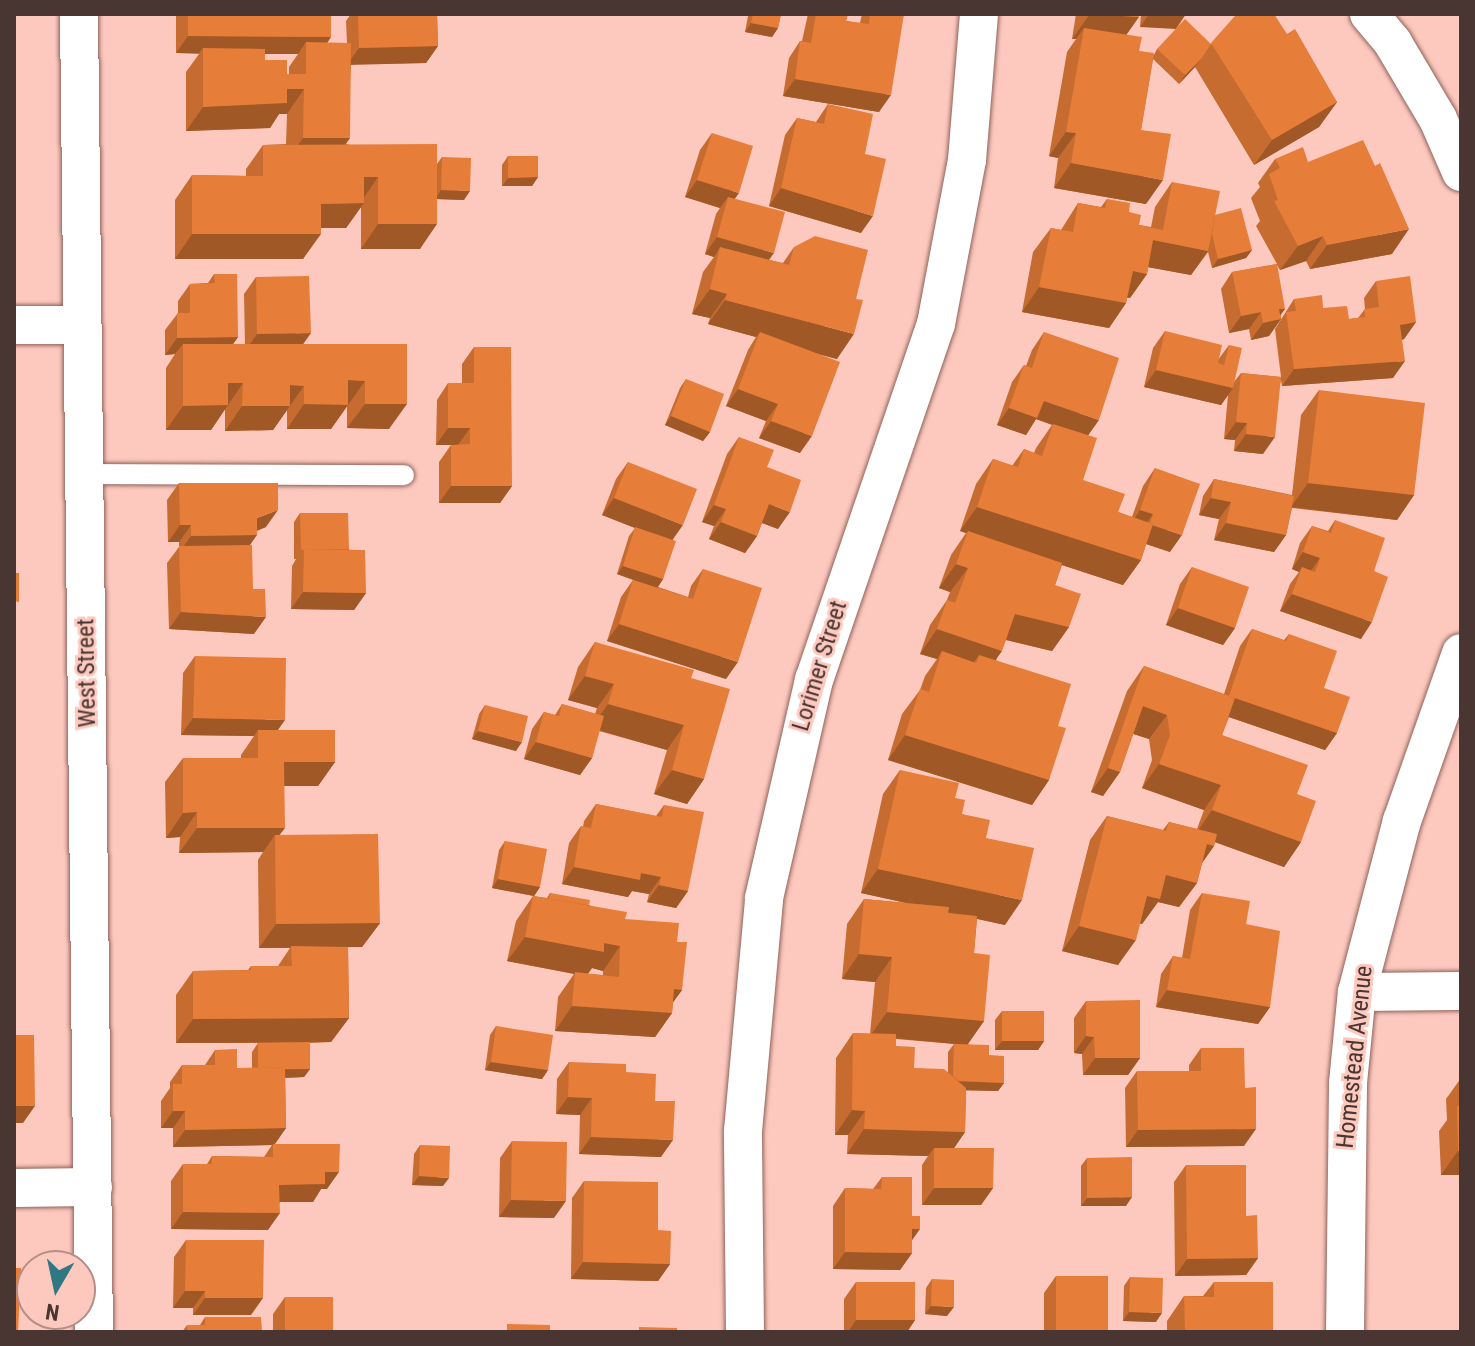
<!DOCTYPE html>
<html>
<head>
<meta charset="utf-8">
<style>
	body { margin:0 }
	#map { position:relative; width:1475px; height:1346px; overflow:hidden; background:#fdc9bf; font-family:"Roboto Condensed",sans-serif }
	div>[style] { position:absolute }
	.roads { filter:drop-shadow(0 0 2px #8f625a) drop-shadow(0 0 2px #8f625a) }
	.lane>* { height:20px; margin:-10px; padding:0 10px; transform-origin:10px; border-radius:10px; background:#fff }
	.street>* { height:38px; margin:-19px; padding:0 19px; transform-origin:19px; border-radius:19px; background:#fff }
	.wall>* { inset:0; background:#c66c30 }
	.shaded-wall>* { inset:0; background:#a15827 }
	.building>* { inset:0; background:#e67d38 }
	span { translate:-50% -50%; white-space:nowrap; text-align:center; line-height:1.15; -webkit-text-stroke:6px #fdc9bf; paint-order:stroke }
	.street-label { font-size:24px; color:#493531 }
	.frame { position:absolute; inset:0; border:16px solid #493531; pointer-events:none }
	.north { position:absolute; left:16px; top:1250px; width:80px; height:80px; box-sizing:border-box; background:#fdc9bf; border:2px solid #b58e86; border-radius:50%; rotate:189deg; font-size:22px; font-weight:700; line-height:32px; text-align:center; color:#493531 }
	.north::after { content:''; display:block; margin:auto; width:28px; height:36px; background:#307783; clip-path:polygon(50% 0,100% 100%,50% 72%,0 100%) }
</style>
</head>
<body>
<div id="map">
	<div class="roads">
		<div class="lane">
			<i style="left:84px;top:474px;width:320px;rotate:0.2deg"></i>
		</div>
		<div class="street">
			<i style="left:79px;top:14px;width:1318px;rotate:89.35deg"></i>
			<i style="left:1369px;top:14px;width:38px;rotate:50deg"></i>
			<i style="left:1393px;top:43px;width:88px;rotate:59.4deg"></i>
			<i style="left:1438px;top:119px;width:58px;rotate:66.5deg"></i>
			<i style="left:14px;top:325px;width:68px"></i>
			<i style="left:1357px;top:992px;width:104px;rotate:-0.6deg"></i>
			<i style="left:14px;top:1188px;width:79px;rotate:-0.7deg"></i>
			<i style="left:745px;top:1332px;width:201px;rotate:-90.6deg"></i>
			<i style="left:743px;top:1131px;width:234px;rotate:-84.8deg"></i>
			<i style="left:764px;top:898px;width:224px;rotate:-77.1deg"></i>
			<i style="left:814px;top:680px;width:376px;rotate:-71.1deg"></i>
			<i style="left:936px;top:324px;width:167px;rotate:-79.3deg"></i>
			<i style="left:967px;top:160px;width:146px;rotate:-85.3deg"></i>
			<i style="left:1345px;top:1332px;width:249px;rotate:-89.3deg"></i>
			<i style="left:1348px;top:1083px;width:91px;rotate:-84.4deg"></i>
			<i style="left:1357px;top:992px;width:177px;rotate:-75.3deg"></i>
			<i style="left:1402px;top:821px;width:178px;rotate:-70.6deg"></i>
		</div>
	</div>
	<div class="wall">
		<i style="clip-path:polygon(evenodd,176px 14px,331px 14px,327px 43px,347px 43px,346px 21px,351px 14px,437px 14px,438px 46px,426px 63px,351px 64px,346px 144px,437px 164px,442px 157px,464px 200px,437px 199px,420px 249px,361px 249px,361px 207px,346px 228px,321px 228px,303px 259px,175px 259px,175px 200px,192px 175px,246px 176px,246px 169px,263px 145px,286px 144px,287px 114px,279px 114px,270px 128px,186px 131px,186px 72px,199px 54px,176px 53px,176px 14px,265px 54px,298px 54px,289px 67px,289px 74px,287px 74px,265px 60px,265px 54px)"></i>
		<i style="clip-path:polygon(736px 14px,781px 14px,778px 28px,772px 37px,745px 32px,748px 16px)"></i>
		<i style="clip-path:polygon(808px 14px,848px 14px,846px 21px,860px 23px,862px 14px,904px 14px,879px 112px,783px 96px,789px 58px,800px 41px,802px 41px)"></i>
		<i style="clip-path:polygon(1076px 14px,1139px 14px,1126px 35px,1139px 51px,1154px 55px,1157px 49px,1211px 44px,1287px 34px,1337px 102px,1319px 127px,1254px 165px,1195px 67px,1179px 84px,1153px 59px,1141px 130px,1146px 204px,1054px 188px,1058px 158px,1049px 156px,1067px 52px,1076px 39px,1072px 39px)"></i>
		<i style="clip-path:polygon(1141px 14px,1186px 14px,1140px 27px)"></i>
		<i style="clip-path:polygon(828px 104px,861px 233px,769px 206px,785px 135px,797px 118px,816px 122px)"></i>
		<i style="clip-path:polygon(712px 133px,735px 199px,769px 260px,783px 263px,794px 247px,837px 359px,814px 353px,800px 453px,759px 438px,766px 421px,726px 406px,748px 350px,756px 337px,708px 324px,710px 318px,692px 314px,703px 272px,714px 257px,705px 254px,716px 214px,720px 208px,685px 197px,700px 150px)"></i>
		<i style="clip-path:polygon(508px 156px,538px 177px,532px 186px,502px 186px,502px 165px)"></i>
		<i style="clip-path:polygon(1275px 159px,1308px 162px,1392px 254px,1310px 269px,1306px 261px,1280px 270px,1277px 265px,1281px 319px,1269px 336px,1251px 340px,1249px 329px,1229px 333px,1221px 289px,1232px 272px,1277px 264px,1256px 226px,1260px 221px,1251px 198px,1260px 187px,1258px 183px)"></i>
		<i style="clip-path:polygon(1172px 182px,1215px 215px,1252px 250px,1246px 258px,1212px 268px,1208px 252px,1191px 275px,1148px 267px,1147px 274px,1130px 298px,1127px 298px,1126px 303px,1109px 328px,1022px 312px,1033px 252px,1051px 228px,1061px 230px,1078px 203px,1101px 207px,1107px 199px,1129px 212px,1139px 225px,1151px 227px,1155px 207px)"></i>
		<i style="clip-path:polygon(214px 274px,238px 337px,233px 344px,245px 344px,244px 294px,256px 277px,303px 344px,407px 344px,389px 429px,347px 428px,347px 406px,331px 429px,287px 429px,287px 410px,273px 430px,225px 431px,225px 409px,211px 430px,166px 430px,166px 368px,175px 354px,165px 355px,165px 330px,178px 313px,178px 301px,190px 284px,208px 283px)"></i>
		<i style="clip-path:polygon(1376px 281px,1416px 322px,1404px 339px,1402px 340px,1393px 378px,1282px 386px,1281px 380px,1263px 454px,1234px 451px,1235px 440px,1224px 439px,1228px 395px,1221px 405px,1144px 387px,1153px 348px,1165px 331px,1218px 360px,1229px 345px,1234px 382px,1241px 373px,1281px 377px,1275px 329px,1294px 299px,1349px 319px,1358px 318px,1365px 309px,1364px 298px)"></i>
		<i style="clip-path:polygon(1044px 332px,1088px 435px,1083px 480px,1118px 512px,1132px 517px,1143px 486px,1155px 468px,1170px 552px,1146px 544px,1141px 560px,1123px 585px,1062px 565px,1055px 585px,1069px 627px,1052px 651px,1006px 640px,996px 660px,1058px 726px,1049px 780px,1032px 805px,888px 760px,902px 714px,920px 690px,925px 676px,937px 659px,920px 654px,930px 625px,947px 600px,950px 592px,939px 588px,951px 555px,966px 533px,960px 531px,976px 484px,993px 459px,1012px 466px,1024px 449px,1034px 453px,1036px 448px,1052px 425px,1036px 419px,1026px 435px,997px 425px,1012px 382px,1024px 365px,1026px 366px,1032px 350px)"></i>
		<i style="clip-path:polygon(474px 347px,512px 486px,500px 503px,439px 503px,439px 462px,451px 445px,436px 445px,437px 400px,448px 383px,462px 383px,462px 364px)"></i>
		<i style="clip-path:polygon(686px 379px,710px 432px,703px 441px,665px 425px,680px 388px)"></i>
		<i style="clip-path:polygon(1319px 390px,1414px 495px,1397px 520px,1292px 508px,1286px 535px,1274px 552px,1214px 540px,1219px 519px,1199px 515px,1203px 496px,1214px 479px,1292px 495px,1301px 415px)"></i>
		<i style="clip-path:polygon(739px 437px,767px 467px,778px 529px,762px 523px,757px 536px,745px 553px,709px 539px,714px 526px,702px 522px,727px 454px)"></i>
		<i style="clip-path:polygon(628px 462px,673px 539px,663px 579px,658px 587px,688px 597px,691px 586px,703px 569px,726px 679px,607px 641px,621px 597px,633px 580px,617px 574px,629px 536px,635px 528px,602px 515px,616px 479px)"></i>
		<i style="clip-path:polygon(179px 483px,266px 527px,257px 531px,250px 545px,254px 634px,169px 629px,167px 563px,179px 547px,179px 542px,168px 542px,167px 500px)"></i>
		<i style="clip-path:polygon(300px 513px,349px 549px,366px 593px,354px 610px,291px 609px,292px 566px,296px 559px,294px 559px,294px 522px)"></i>
		<i style="clip-path:polygon(1335px 520px,1374px 571px,1361px 639px,1280px 611px,1290px 584px,1299px 572px,1292px 569px,1300px 543px,1312px 526px,1328px 531px)"></i>
		<i style="clip-path:polygon(1192px 567px,1235px 628px,1223px 645px,1166px 625px,1180px 584px)"></i>
		<i style="clip-path:polygon(1252px 629px,1284px 640px,1289px 634px,1324px 688px,1337px 733px,1325px 750px,1229px 717px,1222px 735px,1297px 794px,1301px 842px,1284px 867px,1215px 842px,1214px 846px,1202px 863px,1197px 883px,1179px 907px,1158px 902px,1142px 924px,1140px 923px,1118px 965px,1062px 951px,1090px 840px,1107px 816px,1163px 830px,1169px 822px,1197px 829px,1204px 810px,1142px 788px,1152px 760px,1149px 739px,1133px 734px,1120px 772px,1103px 796px,1091px 792px,1127px 691px,1144px 666px,1224px 694px,1240px 646px)"></i>
		<i style="clip-path:polygon(595px 642px,691px 678px,704px 779px,687px 804px,654px 794px,667px 750px,599px 731px,592px 758px,580px 775px,524px 759px,532px 729px,544px 712px,555px 715px,562px 704px,595px 714px,597px 708px,568px 700px,578px 667px)"></i>
		<i style="clip-path:polygon(195px 656px,277px 730px,335px 762px,318px 786px,284px 786px,279px 835px,380px 923px,362px 947px,348px 947px,349px 1018px,331px 1042px,310px 1043px,310px 1069px,304px 1077px,285px 1078px,286px 1128px,275px 1144px,327px 1189px,321px 1189px,313px 1202px,280px 1202px,268px 1230px,171px 1229px,171px 1181px,183px 1164px,207px 1164px,212px 1156px,264px 1157px,272px 1145px,173px 1147px,173px 1128px,161px 1128px,161px 1101px,170px 1088px,170px 1082px,182px 1065px,205px 1065px,215px 1050px,237px 1068px,252px 1068px,252px 1052px,258px 1043px,278px 1043px,176px 1043px,176px 995px,193px 971px,248px 970px,251px 966px,278px 966px,290px 948px,259px 948px,258px 860px,263px 852px,179px 853px,180px 837px,166px 838px,165px 782px,183px 758px,241px 758px,241px 755px,254px 736px,181px 735px,183px 673px)"></i>
		<i style="clip-path:polygon(485px 705px,516px 751px,472px 739px,479px 714px)"></i>
		<i style="clip-path:polygon(evenodd,900px 770px,955px 798px,962px 814px,986px 838px,1005px 925px,977px 919px,974px 953px,984px 1021px,968px 1044px,989px 1055px,1004px 1083px,998px 1091px,966px 1090px,965px 1132px,954px 1148px,993px 1188px,981px 1205px,922px 1205px,922px 1165px,928px 1156px,847px 1154px,848px 1135px,835px 1135px,836px 1058px,853px 1033px,870px 1034px,875px 982px,842px 979px,847px 924px,864px 899px,907px 903px,861px 893px,883px 794px,900px 770px,896px 1039px,954px 1044px,948px 1052px,948px 1072px,914px 1068px,896px 1046px,896px 1039px)"></i>
		<i style="clip-path:polygon(596px 804px,656px 816px,664px 805px,688px 891px,676px 908px,647px 902px,649px 894px,632px 891px,628px 897px,562px 884px,569px 843px,581px 826px,583px 827px,584px 821px)"></i>
		<i style="clip-path:polygon(505px 841px,540px 887px,534px 896px,492px 888px,499px 850px)"></i>
		<i style="clip-path:polygon(evenodd,550px 893px,589px 905px,677px 942px,682px 990px,673px 1002px,672px 1013px,655px 1037px,555px 1031px,558px 997px,574px 974px,507px 961px,516px 921px,533px 896px,547px 898px,550px 893px,592px 968px,603px 971px,603px 975px,588px 974px,592px 968px)"></i>
		<i style="clip-path:polygon(1202px 893px,1246px 924px,1270px 1007px,1258px 1024px,1156px 1007px,1161px 974px,1173px 956px,1182px 958px,1190px 910px)"></i>
		<i style="clip-path:polygon(1086px 1001px,1140px 1058px,1128px 1075px,1083px 1075px,1082px 1054px,1074px 1053px,1074px 1018px)"></i>
		<i style="clip-path:polygon(1002px 1011px,1044px 1041px,1038px 1050px,995px 1050px,995px 1020px)"></i>
		<i style="clip-path:polygon(496px 1026px,548px 1070px,542px 1079px,485px 1070px,490px 1035px)"></i>
		<i style="clip-path:polygon(1201px 1048px,1244px 1146px,1126px 1147px,1125px 1088px,1137px 1071px,1189px 1071px,1189px 1065px)"></i>
		<i style="clip-path:polygon(569px 1062px,626px 1072px,655px 1101px,661px 1157px,579px 1154px,580px 1115px,556px 1114px,557px 1079px)"></i>
		<i style="clip-path:polygon(1461px 1078px,1461px 1175px,1441px 1175px,1439px 1131px,1447px 1120px,1446px 1099px)"></i>
		<i style="clip-path:polygon(512px 1141px,554px 1218px,499px 1217px,500px 1158px)"></i>
		<i style="clip-path:polygon(420px 1145px,443px 1186px,412px 1185px,414px 1154px)"></i>
		<i style="clip-path:polygon(1087px 1158px,1126px 1206px,1081px 1206px,1081px 1166px)"></i>
		<i style="clip-path:polygon(1186px 1165px,1246px 1216px,1258px 1258px,1246px 1275px,1175px 1276px,1174px 1182px)"></i>
		<i style="clip-path:polygon(882px 1177px,912px 1241px,912px 1253px,900px 1270px,833px 1269px,833px 1206px,845px 1188px,873px 1189px)"></i>
		<i style="clip-path:polygon(584px 1181px,658px 1230px,670px 1264px,658px 1281px,571px 1279px,572px 1198px)"></i>
		<i style="clip-path:polygon(186px 1240px,251px 1315px,193px 1315px,193px 1308px,173px 1308px,174px 1257px)"></i>
		<i style="clip-path:polygon(1056px 1276px,1108px 1332px,1044px 1332px,1044px 1293px)"></i>
		<i style="clip-path:polygon(1130px 1277px,1156px 1322px,1123px 1321px,1124px 1286px)"></i>
		<i style="clip-path:polygon(932px 1279px,947px 1316px,925px 1314px,926px 1288px)"></i>
		<i style="clip-path:polygon(856px 1282px,915px 1320px,907px 1332px,844px 1332px,844px 1299px)"></i>
		<i style="clip-path:polygon(1214px 1282px,1273px 1332px,1167px 1332px,1167px 1321px,1184px 1296px,1203px 1296px)"></i>
		<i style="clip-path:polygon(285px 1297px,333px 1332px,273px 1332px,273px 1314px)"></i>
		<i style="clip-path:polygon(205px 1317px,262px 1332px,182px 1332px,187px 1325px,200px 1325px)"></i>
	</div>
	<div class="shaded-wall">
		<i style="clip-path:polygon(1090px 14px,1139px 17px,1122px 41px,1084px 28px,1076px 39px,1072px 39px)"></i>
		<i style="clip-path:polygon(1149px 14px,1186px 14px,1176px 29px,1140px 27px)"></i>
		<i style="clip-path:polygon(751px 23px,778px 28px,772px 37px,745px 32px)"></i>
		<i style="clip-path:polygon(188px 36px,331px 37px,320px 54px,306px 42px,298px 54px,203px 54px,203px 48px,199px 53px,176px 53px)"></i>
		<i style="clip-path:polygon(438px 46px,426px 63px,347px 65px,359px 48px)"></i>
		<i style="clip-path:polygon(1201px 59px,1195px 67px,1179px 84px,1185px 75px)"></i>
		<i style="clip-path:polygon(795px 79px,891px 95px,879px 112px,783px 96px)"></i>
		<i style="clip-path:polygon(287px 89px,304px 89px,287px 114px,279px 114px,270px 128px,186px 131px,203px 107px)"></i>
		<i style="clip-path:polygon(1337px 102px,1319px 127px,1254px 165px,1272px 140px)"></i>
		<i style="clip-path:polygon(1066px 132px,1076px 133px,1058px 158px,1049px 156px)"></i>
		<i style="clip-path:polygon(303px 138px,350px 138px,333px 163px,286px 162px)"></i>
		<i style="clip-path:polygon(1071px 163px,1163px 180px,1146px 204px,1054px 188px)"></i>
		<i style="clip-path:polygon(364px 177px,378px 177px,361px 202px)"></i>
		<i style="clip-path:polygon(538px 177px,532px 186px,502px 186px,508px 178px)"></i>
		<i style="clip-path:polygon(697px 180px,739px 193px,727px 210px,728px 197px,720px 208px,685px 197px)"></i>
		<i style="clip-path:polygon(781px 188px,873px 216px,861px 233px,769px 206px)"></i>
		<i style="clip-path:polygon(441px 190px,470px 191px,464px 200px,435px 199px)"></i>
		<i style="clip-path:polygon(364px 203px,346px 228px,304px 228px,321px 204px)"></i>
		<i style="clip-path:polygon(378px 224px,437px 224px,420px 249px,361px 249px)"></i>
		<i style="clip-path:polygon(1409px 229px,1392px 254px,1310px 269px,1327px 245px)"></i>
		<i style="clip-path:polygon(192px 234px,321px 234px,303px 259px,175px 259px)"></i>
		<i style="clip-path:polygon(1323px 236px,1306px 261px,1280px 270px,1298px 246px)"></i>
		<i style="clip-path:polygon(717px 237px,774px 253px,762px 270px,720px 247px,714px 257px,705px 254px)"></i>
		<i style="clip-path:polygon(1153px 240px,1208px 251px,1191px 275px,1136px 265px)"></i>
		<i style="clip-path:polygon(1252px 250px,1246px 258px,1212px 268px,1218px 259px)"></i>
		<i style="clip-path:polygon(1133px 271px,1147px 274px,1130px 298px,1116px 295px)"></i>
		<i style="clip-path:polygon(1039px 287px,1126px 303px,1109px 328px,1022px 312px)"></i>
		<i style="clip-path:polygon(710px 289px,727px 294px,710px 318px,692px 314px)"></i>
		<i style="clip-path:polygon(725px 300px,854px 334px,837px 359px,758px 338px,760px 332px,756px 337px,708px 324px)"></i>
		<i style="clip-path:polygon(1279px 309px,1285px 309px,1277px 320px,1281px 319px,1269px 336px,1251px 340px,1263px 323px)"></i>
		<i style="clip-path:polygon(1261px 312px,1249px 329px,1229px 333px,1241px 316px)"></i>
		<i style="clip-path:polygon(1416px 322px,1404px 339px,1388px 342px,1400px 325px)"></i>
		<i style="clip-path:polygon(311px 333px,299px 350px,245px 351px,257px 334px)"></i>
		<i style="clip-path:polygon(238px 337px,226px 354px,183px 344px,175px 354px,165px 355px,177px 338px)"></i>
		<i style="clip-path:polygon(1405px 361px,1393px 378px,1282px 386px,1294px 369px)"></i>
		<i style="clip-path:polygon(1156px 370px,1233px 388px,1221px 405px,1144px 387px)"></i>
		<i style="clip-path:polygon(348px 380px,365px 381px,331px 429px,287px 429px,304px 404px)"></i>
		<i style="clip-path:polygon(228px 383px,243px 383px,211px 430px,166px 430px,183px 406px)"></i>
		<i style="clip-path:polygon(290px 385px,304px 386px,273px 430px,225px 431px,242px 406px)"></i>
		<i style="clip-path:polygon(738px 389px,778px 404px,766px 421px,726px 406px)"></i>
		<i style="clip-path:polygon(1044px 401px,1099px 420px,1087px 437px,1036px 419px,1026px 435px,997px 425px,1009px 408px)"></i>
		<i style="clip-path:polygon(365px 404px,407px 404px,389px 429px,347px 428px)"></i>
		<i style="clip-path:polygon(671px 416px,710px 432px,703px 441px,665px 425px)"></i>
		<i style="clip-path:polygon(771px 421px,812px 436px,800px 453px,759px 438px)"></i>
		<i style="clip-path:polygon(1236px 422px,1247px 423px,1235px 440px,1224px 439px)"></i>
		<i style="clip-path:polygon(448px 428px,470px 428px,458px 445px,436px 445px)"></i>
		<i style="clip-path:polygon(1246px 434px,1275px 437px,1263px 454px,1234px 451px)"></i>
		<i style="clip-path:polygon(1308px 483px,1414px 495px,1397px 520px,1291px 507px)"></i>
		<i style="clip-path:polygon(451px 486px,512px 486px,500px 503px,439px 503px)"></i>
		<i style="clip-path:polygon(614px 498px,683px 525px,671px 542px,602px 515px)"></i>
		<i style="clip-path:polygon(1211px 498px,1231px 502px,1219px 519px,1199px 515px)"></i>
		<i style="clip-path:polygon(769px 504px,790px 512px,778px 529px,757px 521px)"></i>
		<i style="clip-path:polygon(714px 505px,726px 509px,714px 526px,702px 522px)"></i>
		<i style="clip-path:polygon(977px 507px,1141px 560px,1123px 585px,967px 534px,968px 531px,966px 533px,960px 531px)"></i>
		<i style="clip-path:polygon(278px 510px,266px 527px,245px 535px,257px 518px)"></i>
		<i style="clip-path:polygon(1140px 510px,1153px 514px,1141px 531px,1129px 527px)"></i>
		<i style="clip-path:polygon(721px 522px,757px 536px,745px 553px,709px 539px)"></i>
		<i style="clip-path:polygon(1226px 523px,1286px 535px,1274px 552px,1214px 540px)"></i>
		<i style="clip-path:polygon(1149px 524px,1182px 535px,1170px 552px,1137px 541px)"></i>
		<i style="clip-path:polygon(180px 525px,191px 525px,179px 542px,168px 542px)"></i>
		<i style="clip-path:polygon(257px 535px,245px 552px,179px 553px,191px 536px)"></i>
		<i style="clip-path:polygon(1303px 552px,1320px 558px,1308px 575px,1302px 567px,1299px 572px,1292px 569px)"></i>
		<i style="clip-path:polygon(956px 564px,968px 568px,950px 592px,939px 588px)"></i>
		<i style="clip-path:polygon(623px 566px,663px 579px,657px 588px,617px 574px)"></i>
		<i style="clip-path:polygon(303px 592px,366px 593px,354px 610px,291px 609px)"></i>
		<i style="clip-path:polygon(1292px 594px,1372px 622px,1361px 639px,1280px 611px)"></i>
		<i style="clip-path:polygon(1178px 608px,1235px 628px,1223px 645px,1166px 625px)"></i>
		<i style="clip-path:polygon(181px 612px,266px 617px,254px 634px,169px 629px)"></i>
		<i style="clip-path:polygon(1015px 614px,1069px 627px,1052px 651px,998px 638px)"></i>
		<i style="clip-path:polygon(619px 624px,738px 662px,726px 679px,607px 641px)"></i>
		<i style="clip-path:polygon(937px 629px,1002px 651px,985px 675px,976px 663px,979px 655px,968px 670px,942px 651px,937px 659px,920px 654px)"></i>
		<i style="clip-path:polygon(585px 676px,614px 684px,597px 708px,568px 700px)"></i>
		<i style="clip-path:polygon(1229px 696px,1337px 733px,1325px 750px,1217px 713px)"></i>
		<i style="clip-path:polygon(608px 704px,684px 725px,667px 750px,591px 728px)"></i>
		<i style="clip-path:polygon(1143px 706px,1167px 715px,1149px 739px,1125px 731px)"></i>
		<i style="clip-path:polygon(193px 718px,285px 720px,273px 737px,258px 730px,254px 736px,181px 735px)"></i>
		<i style="clip-path:polygon(478px 731px,522px 742px,516px 751px,472px 739px)"></i>
		<i style="clip-path:polygon(905px 735px,1049px 780px,1032px 805px,888px 760px)"></i>
		<i style="clip-path:polygon(536px 742px,592px 758px,580px 775px,524px 759px)"></i>
		<i style="clip-path:polygon(284px 762px,335px 762px,318px 786px,267px 786px)"></i>
		<i style="clip-path:polygon(1159px 764px,1221px 785px,1204px 810px,1142px 788px)"></i>
		<i style="clip-path:polygon(1108px 768px,1120px 772px,1103px 796px,1091px 792px)"></i>
		<i style="clip-path:polygon(672px 770px,704px 779px,687px 804px,654px 794px)"></i>
		<i style="clip-path:polygon(1212px 810px,1301px 842px,1284px 867px,1195px 835px)"></i>
		<i style="clip-path:polygon(197px 812px,180px 837px,166px 838px,183px 813px)"></i>
		<i style="clip-path:polygon(197px 828px,285px 828px,275px 841px,275px 835px,263px 852px,179px 853px)"></i>
		<i style="clip-path:polygon(1207px 844px,1214px 846px,1197px 870px)"></i>
		<i style="clip-path:polygon(574px 867px,641px 873px,661px 877px,649px 894px,632px 891px,628px 897px,562px 884px)"></i>
		<i style="clip-path:polygon(878px 869px,1022px 900px,1005px 925px,861px 893px)"></i>
		<i style="clip-path:polygon(1166px 875px,1197px 883px,1179px 907px,1158px 902px,1142px 924px,1129px 921px,1147px 896px)"></i>
		<i style="clip-path:polygon(498px 879px,540px 887px,534px 896px,492px 888px)"></i>
		<i style="clip-path:polygon(659px 885px,688px 891px,676px 908px,647px 902px)"></i>
		<i style="clip-path:polygon(380px 923px,362px 947px,259px 948px,276px 924px)"></i>
		<i style="clip-path:polygon(1079px 926px,1136px 940px,1118px 965px,1062px 951px)"></i>
		<i style="clip-path:polygon(525px 937px,604px 943px,620px 946px,603px 971px,592px 968px,586px 976px,507px 961px)"></i>
		<i style="clip-path:polygon(859px 954px,892px 957px,875px 982px,842px 979px)"></i>
		<i style="clip-path:polygon(674px 989px,682px 990px,666px 1012px,672px 1013px,655px 1037px,555px 1031px,572px 1006px)"></i>
		<i style="clip-path:polygon(1167px 990px,1270px 1007px,1258px 1024px,1156px 1007px)"></i>
		<i style="clip-path:polygon(887px 1012px,984px 1021px,967px 1045px,870px 1036px)"></i>
		<i style="clip-path:polygon(349px 1018px,331px 1042px,176px 1043px,193px 1019px)"></i>
		<i style="clip-path:polygon(1086px 1036px,1094px 1037px,1082px 1054px,1074px 1053px)"></i>
		<i style="clip-path:polygon(1002px 1041px,1044px 1041px,1038px 1050px,995px 1050px)"></i>
		<i style="clip-path:polygon(1095px 1058px,1140px 1058px,1128px 1075px,1083px 1075px)"></i>
		<i style="clip-path:polygon(491px 1062px,548px 1070px,542px 1079px,485px 1070px)"></i>
		<i style="clip-path:polygon(310px 1069px,304px 1077px,252px 1079px,258px 1070px)"></i>
		<i style="clip-path:polygon(953px 1081px,1004px 1083px,998px 1091px,947px 1090px)"></i>
		<i style="clip-path:polygon(568px 1097px,592px 1098px,580px 1115px,556px 1114px)"></i>
		<i style="clip-path:polygon(14px 1106px,35px 1106px,23px 1123px,14px 1123px)"></i>
		<i style="clip-path:polygon(852px 1110px,865px 1111px,848px 1135px,835px 1135px)"></i>
		<i style="clip-path:polygon(173px 1111px,185px 1111px,173px 1128px,161px 1128px)"></i>
		<i style="clip-path:polygon(286px 1128px,274px 1145px,173px 1147px,185px 1130px)"></i>
		<i style="clip-path:polygon(864px 1129px,965px 1132px,948px 1157px,934px 1148px,928px 1156px,847px 1154px)"></i>
		<i style="clip-path:polygon(1256px 1129px,1244px 1146px,1126px 1147px,1138px 1130px)"></i>
		<i style="clip-path:polygon(591px 1137px,673px 1140px,661px 1157px,579px 1154px)"></i>
		<i style="clip-path:polygon(1458px 1151px,1461px 1151px,1461px 1175px,1441px 1175px)"></i>
		<i style="clip-path:polygon(325px 1172px,339px 1172px,327px 1189px,321px 1189px,313px 1202px,268px 1202px,279px 1185px)"></i>
		<i style="clip-path:polygon(419px 1176px,449px 1178px,443px 1186px,412px 1185px)"></i>
		<i style="clip-path:polygon(934px 1188px,993px 1188px,981px 1205px,922px 1205px)"></i>
		<i style="clip-path:polygon(1132px 1197px,1126px 1206px,1081px 1206px,1087px 1198px)"></i>
		<i style="clip-path:polygon(511px 1200px,566px 1201px,554px 1218px,499px 1217px)"></i>
		<i style="clip-path:polygon(183px 1212px,280px 1213px,268px 1230px,171px 1229px)"></i>
		<i style="clip-path:polygon(912px 1229px,920px 1229px,908px 1246px)"></i>
		<i style="clip-path:polygon(845px 1252px,912px 1253px,900px 1270px,833px 1269px)"></i>
		<i style="clip-path:polygon(1258px 1258px,1246px 1275px,1175px 1276px,1187px 1259px)"></i>
		<i style="clip-path:polygon(583px 1262px,670px 1264px,658px 1281px,571px 1279px)"></i>
		<i style="clip-path:polygon(185px 1291px,205px 1291px,193px 1308px,173px 1308px)"></i>
		<i style="clip-path:polygon(205px 1298px,263px 1298px,251px 1315px,193px 1315px)"></i>
		<i style="clip-path:polygon(931px 1306px,954px 1307px,947px 1316px,925px 1314px)"></i>
		<i style="clip-path:polygon(1129px 1312px,1162px 1313px,1156px 1322px,1123px 1321px)"></i>
		<i style="clip-path:polygon(856px 1320px,915px 1320px,907px 1332px,848px 1332px)"></i>
	</div>
	<div class="building">
		<i style="clip-path:polygon(188px 14px,331px 14px,331px 37px,188px 36px)"></i>
		<i style="clip-path:polygon(358px 14px,437px 14px,438px 46px,359px 48px)"></i>
		<i style="clip-path:polygon(753px 14px,781px 14px,778px 28px,751px 23px)"></i>
		<i style="clip-path:polygon(816px 14px,848px 14px,846px 21px,869px 24px,870px 14px,904px 14px,891px 95px,795px 79px,800px 41px,811px 43px)"></i>
		<i style="clip-path:polygon(1091px 14px,1139px 14px,1139px 17px)"></i>
		<i style="clip-path:polygon(1238px 14px,1274px 14px,1287px 34px,1295px 29px,1337px 102px,1272px 140px,1211px 43px,1234px 17px)"></i>
		<i style="clip-path:polygon(1185px 19px,1211px 44px,1201px 59px,1185px 75px,1157px 49px)"></i>
		<i style="clip-path:polygon(1084px 28px,1142px 37px,1139px 51px,1154px 53px,1141px 130px,1171px 134px,1163px 180px,1071px 163px,1076px 133px,1066px 132px)"></i>
		<i style="clip-path:polygon(306px 42px,351px 43px,350px 138px,303px 138px,304px 89px,287px 89px,287px 103px,203px 107px,203px 48px,265px 49px,265px 60px,287px 60px,287px 74px,306px 74px)"></i>
		<i style="clip-path:polygon(828px 104px,873px 114px,865px 154px,886px 159px,873px 216px,781px 188px,797px 118px,824px 124px)"></i>
		<i style="clip-path:polygon(712px 133px,753px 146px,739px 193px,697px 180px)"></i>
		<i style="clip-path:polygon(1363px 140px,1375px 166px,1380px 163px,1409px 229px,1327px 245px,1323px 236px,1298px 246px,1274px 201px,1278px 200px,1269px 174px,1280px 168px,1275px 159px,1303px 147px,1308px 162px)"></i>
		<i style="clip-path:polygon(437px 144px,437px 224px,378px 224px,378px 177px,364px 177px,364px 203px,321px 204px,321px 234px,192px 234px,192px 175px,263px 176px,263px 145px)"></i>
		<i style="clip-path:polygon(508px 156px,538px 156px,538px 177px,508px 178px)"></i>
		<i style="clip-path:polygon(442px 157px,471px 158px,470px 191px,441px 190px)"></i>
		<i style="clip-path:polygon(1172px 182px,1220px 191px,1208px 251px,1153px 240px,1147px 274px,1133px 271px,1126px 303px,1039px 287px,1051px 228px,1073px 232px,1078px 203px,1105px 208px,1107px 199px,1130px 203px,1129px 212px,1141px 215px,1139px 225px,1163px 230px)"></i>
		<i style="clip-path:polygon(728px 197px,785px 212px,774px 253px,717px 237px)"></i>
		<i style="clip-path:polygon(1241px 208px,1252px 250px,1218px 259px,1212px 234px,1215px 215px)"></i>
		<i style="clip-path:polygon(815px 236px,868px 250px,856px 299px,863px 300px,854px 334px,725px 300px,727px 294px,710px 289px,720px 247px,789px 265px,794px 247px)"></i>
		<i style="clip-path:polygon(1277px 264px,1285px 309px,1279px 309px,1281px 319px,1263px 323px,1261px 312px,1241px 316px,1232px 272px)"></i>
		<i style="clip-path:polygon(214px 274px,237px 274px,238px 337px,177px 338px,177px 313px,190px 313px,190px 284px,215px 283px)"></i>
		<i style="clip-path:polygon(309px 276px,311px 333px,257px 334px,256px 277px)"></i>
		<i style="clip-path:polygon(1410px 276px,1416px 322px,1400px 325px,1405px 361px,1294px 369px,1286px 312px,1296px 311px,1294px 299px,1322px 295px,1323px 308px,1347px 306px,1349px 319px,1365px 317px,1364px 309px,1379px 307px,1376px 281px)"></i>
		<i style="clip-path:polygon(1165px 331px,1222px 345px,1218px 363px,1224px 365px,1229px 345px,1242px 348px,1233px 388px,1156px 370px)"></i>
		<i style="clip-path:polygon(760px 332px,840px 362px,812px 436px,771px 421px,778px 404px,738px 389px)"></i>
		<i style="clip-path:polygon(1044px 332px,1119px 358px,1099px 420px,1044px 401px,1037px 418px,1009px 408px,1024px 365px,1032px 368px)"></i>
		<i style="clip-path:polygon(183px 344px,407px 344px,407px 404px,365px 404px,365px 381px,348px 380px,348px 405px,304px 404px,304px 386px,290px 385px,290px 406px,242px 406px,243px 383px,228px 383px,228px 405px,183px 406px)"></i>
		<i style="clip-path:polygon(474px 347px,511px 347px,512px 486px,451px 486px,451px 445px,470px 444px,470px 428px,448px 428px,448px 383px,474px 383px)"></i>
		<i style="clip-path:polygon(1241px 373px,1281px 377px,1275px 437px,1246px 434px,1247px 423px,1236px 422px)"></i>
		<i style="clip-path:polygon(686px 379px,724px 394px,710px 432px,671px 416px)"></i>
		<i style="clip-path:polygon(1319px 390px,1425px 403px,1414px 495px,1308px 483px)"></i>
		<i style="clip-path:polygon(1053px 424px,1097px 438px,1083px 480px,1125px 494px,1118px 512px,1153px 524px,1141px 560px,977px 507px,993px 459px,1018px 467px,1024px 449px,1042px 456px)"></i>
		<i style="clip-path:polygon(739px 437px,774px 450px,767px 467px,801px 480px,790px 512px,769px 504px,757px 536px,721px 522px,726px 509px,714px 505px)"></i>
		<i style="clip-path:polygon(628px 462px,697px 489px,683px 525px,614px 498px)"></i>
		<i style="clip-path:polygon(1155px 468px,1200px 484px,1182px 535px,1152px 525px,1153px 524px,1150px 523px,1153px 514px,1140px 510px)"></i>
		<i style="clip-path:polygon(1214px 479px,1294px 496px,1286px 535px,1226px 523px,1231px 502px,1211px 498px)"></i>
		<i style="clip-path:polygon(179px 483px,278px 483px,278px 510px,257px 518px,257px 535px,191px 536px,191px 525px,180px 525px)"></i>
		<i style="clip-path:polygon(300px 513px,348px 513px,349px 549px,304px 549px,304px 550px,301px 550px)"></i>
		<i style="clip-path:polygon(1335px 520px,1385px 538px,1374px 571px,1388px 577px,1372px 622px,1292px 594px,1302px 567px,1315px 572px,1320px 558px,1303px 552px,1312px 526px,1331px 533px)"></i>
		<i style="clip-path:polygon(635px 527px,676px 541px,663px 579px,623px 566px)"></i>
		<i style="clip-path:polygon(968px 531px,1062px 563px,1055px 585px,1081px 594px,1069px 627px,1015px 614px,1002px 651px,937px 629px,947px 600px,955px 603px,968px 568px,956px 564px)"></i>
		<i style="clip-path:polygon(252px 545px,253px 589px,265px 589px,266px 617px,181px 612px,179px 546px)"></i>
		<i style="clip-path:polygon(304px 549px,365px 550px,366px 593px,303px 592px)"></i>
		<i style="clip-path:polygon(1192px 567px,1249px 587px,1235px 628px,1178px 608px)"></i>
		<i style="clip-path:polygon(703px 569px,762px 588px,738px 662px,619px 624px,633px 580px,693px 599px)"></i>
		<i style="clip-path:polygon(14px 573px,19px 573px,19px 602px,14px 601px)"></i>
		<i style="clip-path:polygon(1252px 629px,1286px 641px,1289px 634px,1337px 651px,1324px 688px,1350px 697px,1337px 733px,1229px 696px)"></i>
		<i style="clip-path:polygon(595px 642px,694px 670px,691px 678px,730px 689px,704px 779px,672px 770px,684px 725px,608px 704px,614px 684px,585px 676px)"></i>
		<i style="clip-path:polygon(942px 651px,976px 663px,979px 655px,1071px 684px,1058px 726px,1066px 728px,1049px 780px,905px 735px,920px 689px,929px 692px)"></i>
		<i style="clip-path:polygon(195px 656px,286px 658px,285px 720px,193px 718px)"></i>
		<i style="clip-path:polygon(1144px 666px,1235px 698px,1222px 735px,1308px 765px,1297px 794px,1316px 801px,1301px 842px,1212px 810px,1221px 785px,1159px 764px,1170px 735px,1167px 715px,1143px 706px,1120px 772px,1108px 768px)"></i>
		<i style="clip-path:polygon(562px 704px,604px 716px,592px 758px,536px 742px,544px 712px,559px 716px)"></i>
		<i style="clip-path:polygon(485px 705px,528px 716px,522px 742px,478px 731px)"></i>
		<i style="clip-path:polygon(258px 730px,335px 730px,335px 762px,284px 762px,285px 828px,197px 828px,197px 812px,183px 813px,183px 758px,258px 758px)"></i>
		<i style="clip-path:polygon(900px 770px,959px 783px,955px 798px,965px 800px,962px 814px,990px 820px,986px 838px,1034px 848px,1022px 900px,878px 869px)"></i>
		<i style="clip-path:polygon(596px 804px,662px 817px,664px 805px,704px 812px,688px 891px,659px 885px,661px 877px,641px 873px,640px 880px,574px 867px,581px 826px,591px 828px)"></i>
		<i style="clip-path:polygon(1107px 816px,1166px 831px,1169px 822px,1217px 834px,1214px 846px,1207px 844px,1197px 883px,1166px 875px,1160px 899px,1147px 896px,1136px 940px,1079px 926px)"></i>
		<i style="clip-path:polygon(378px 834px,380px 923px,276px 924px,275px 835px)"></i>
		<i style="clip-path:polygon(505px 841px,547px 849px,540px 887px,498px 879px)"></i>
		<i style="clip-path:polygon(550px 893px,590px 900px,589px 905px,549px 899px)"></i>
		<i style="clip-path:polygon(1202px 893px,1250px 901px,1246px 924px,1280px 931px,1270px 1007px,1167px 990px,1173px 956px,1190px 959px)"></i>
		<i style="clip-path:polygon(533px 896px,627px 912px,625px 919px,679px 923px,677px 942px,687px 942px,682px 990px,674px 989px,672px 1013px,572px 1006px,575px 972px,619px 977px,620px 946px,604px 943px,604px 952px,525px 937px)"></i>
		<i style="clip-path:polygon(864px 899px,949px 907px,948px 913px,977px 916px,974px 953px,990px 955px,984px 1021px,887px 1012px,892px 957px,859px 954px)"></i>
		<i style="clip-path:polygon(291px 946px,348px 947px,349px 1018px,193px 1019px,193px 971px,251px 970px,251px 966px,292px 966px)"></i>
		<i style="clip-path:polygon(14px 996px,16px 996px,16px 1023px,14px 1023px)"></i>
		<i style="clip-path:polygon(1140px 1000px,1140px 1058px,1095px 1058px,1094px 1037px,1086px 1036px,1086px 1001px)"></i>
		<i style="clip-path:polygon(1002px 1011px,1044px 1011px,1044px 1041px,1002px 1041px)"></i>
		<i style="clip-path:polygon(496px 1026px,553px 1035px,548px 1070px,491px 1062px)"></i>
		<i style="clip-path:polygon(853px 1033px,896px 1034px,896px 1046px,915px 1047px,914px 1068px,944px 1069px,966px 1088px,965px 1132px,864px 1129px,865px 1111px,852px 1110px)"></i>
		<i style="clip-path:polygon(14px 1035px,34px 1035px,35px 1106px,14px 1106px)"></i>
		<i style="clip-path:polygon(310px 1042px,310px 1069px,285px 1069px,285px 1067px,258px 1068px,258px 1043px)"></i>
		<i style="clip-path:polygon(954px 1044px,989px 1045px,989px 1055px,1004px 1056px,1004px 1083px,959px 1081px,953px 1076px)"></i>
		<i style="clip-path:polygon(1201px 1048px,1244px 1048px,1245px 1088px,1256px 1087px,1256px 1129px,1138px 1130px,1137px 1071px,1201px 1071px)"></i>
		<i style="clip-path:polygon(237px 1049px,237px 1068px,285px 1067px,286px 1128px,185px 1130px,185px 1111px,173px 1111px,173px 1084px,182px 1084px,182px 1065px,215px 1065px,215px 1050px)"></i>
		<i style="clip-path:polygon(569px 1062px,626px 1064px,626px 1072px,656px 1074px,655px 1101px,675px 1101px,673px 1140px,591px 1137px,592px 1098px,568px 1097px)"></i>
		<i style="clip-path:polygon(1457px 1106px,1461px 1106px,1461px 1151px,1458px 1151px)"></i>
		<i style="clip-path:polygon(512px 1141px,567px 1142px,566px 1201px,511px 1200px)"></i>
		<i style="clip-path:polygon(273px 1144px,340px 1144px,339px 1172px,325px 1172px,325px 1184px,279px 1185px,280px 1213px,183px 1212px,183px 1164px,212px 1164px,212px 1156px,273px 1157px)"></i>
		<i style="clip-path:polygon(420px 1145px,450px 1146px,449px 1178px,419px 1176px)"></i>
		<i style="clip-path:polygon(934px 1148px,994px 1148px,993px 1188px,934px 1188px)"></i>
		<i style="clip-path:polygon(1132px 1157px,1132px 1197px,1087px 1198px,1087px 1158px)"></i>
		<i style="clip-path:polygon(1186px 1165px,1246px 1165px,1246px 1216px,1257px 1215px,1258px 1258px,1187px 1259px)"></i>
		<i style="clip-path:polygon(882px 1177px,912px 1177px,912px 1216px,920px 1216px,920px 1229px,912px 1229px,912px 1253px,845px 1252px,845px 1188px,881px 1189px)"></i>
		<i style="clip-path:polygon(584px 1181px,658px 1182px,658px 1230px,671px 1231px,670px 1264px,583px 1262px)"></i>
		<i style="clip-path:polygon(186px 1240px,264px 1240px,263px 1298px,205px 1298px,205px 1291px,185px 1291px)"></i>
		<i style="clip-path:polygon(14px 1268px,21px 1268px,18px 1332px,14px 1332px)"></i>
		<i style="clip-path:polygon(1056px 1276px,1108px 1276px,1108px 1332px,1056px 1332px)"></i>
		<i style="clip-path:polygon(1130px 1277px,1163px 1278px,1162px 1313px,1129px 1312px)"></i>
		<i style="clip-path:polygon(932px 1279px,954px 1280px,954px 1307px,931px 1306px)"></i>
		<i style="clip-path:polygon(856px 1282px,915px 1282px,915px 1320px,856px 1320px)"></i>
		<i style="clip-path:polygon(1214px 1282px,1273px 1282px,1273px 1332px,1185px 1332px,1184px 1296px,1214px 1297px)"></i>
		<i style="clip-path:polygon(285px 1297px,333px 1297px,333px 1332px,285px 1332px)"></i>
		<i style="clip-path:polygon(205px 1317px,261px 1317px,262px 1332px,187px 1332px,187px 1325px,205px 1325px)"></i>
		<i style="clip-path:polygon(507px 1324px,550px 1325px,550px 1332px,507px 1332px)"></i>
		<i style="clip-path:polygon(639px 1327px,677px 1328px,677px 1332px,639px 1332px)"></i>
	</div>
	<div class="street-label">
		<span style="left:820px;top:666px;rotate:-73deg">Lorimer Street</span>
		<span style="left:87px;top:673px;rotate:-91deg">West Street</span>
		<span style="left:1355px;top:1057px;rotate:-84deg">Homestead Avenue</span>
	</div>
	<div class="frame"></div>
	<div class="north">N</div>
</div>
</body>
</html>
